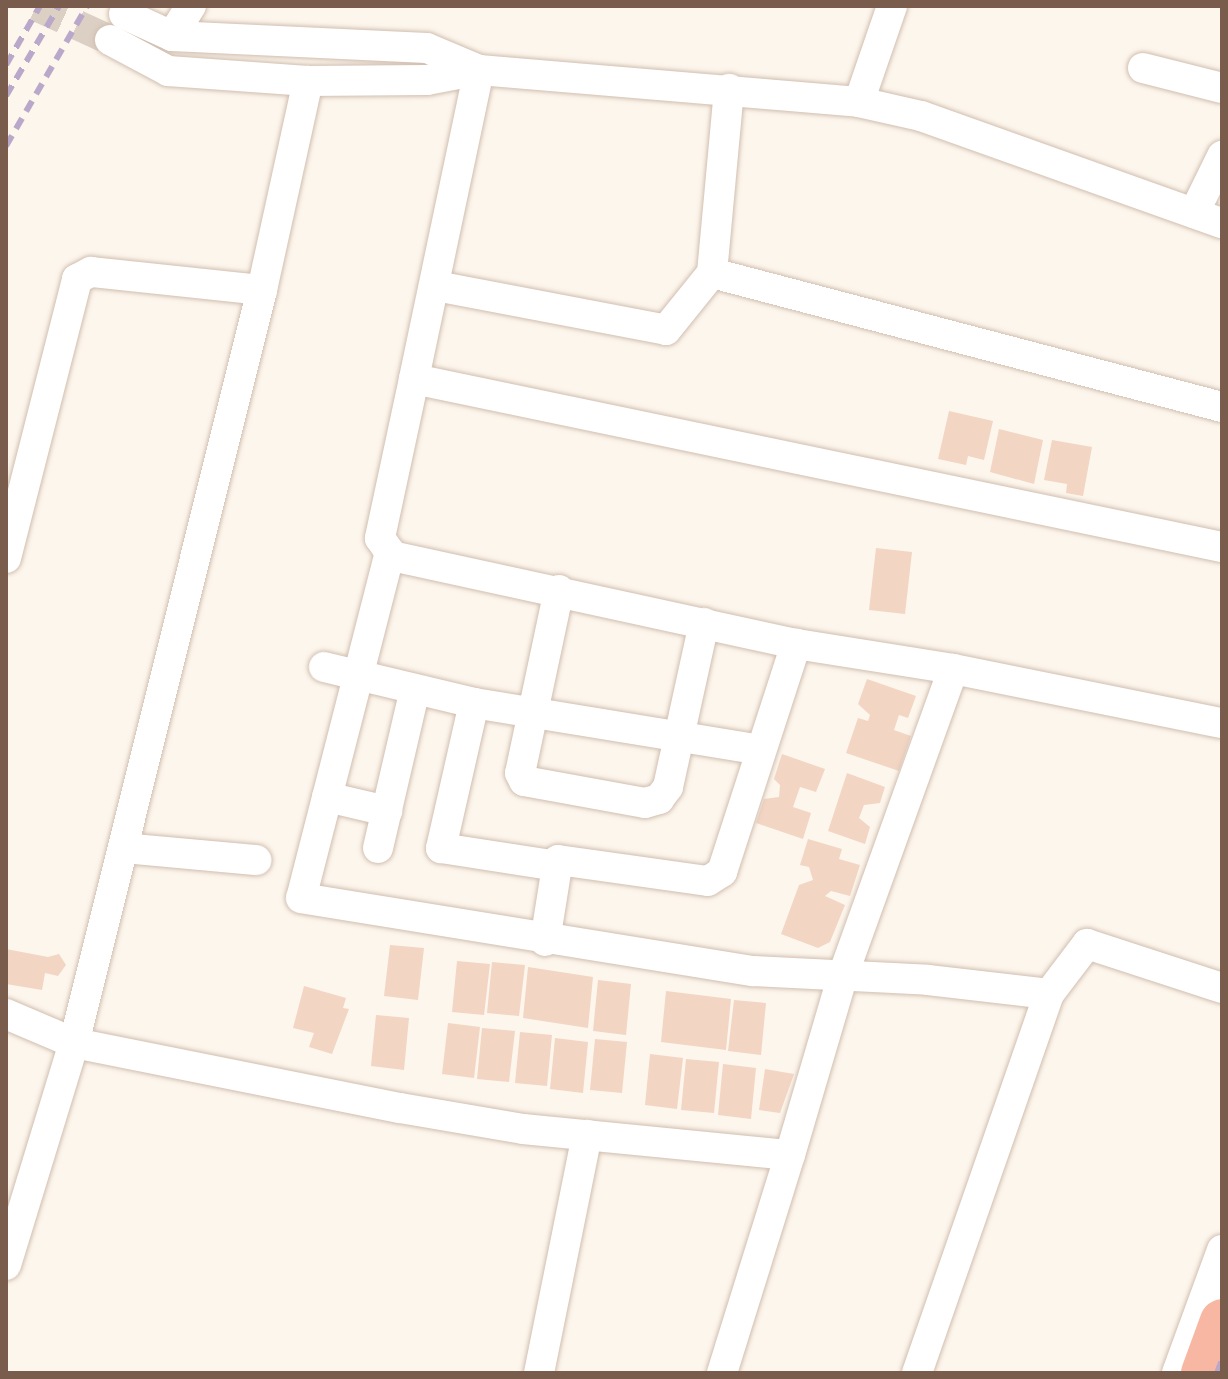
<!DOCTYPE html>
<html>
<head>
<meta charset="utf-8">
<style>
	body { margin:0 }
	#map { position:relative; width:1228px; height:1379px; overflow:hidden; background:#fdf6ec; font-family:Cabin,sans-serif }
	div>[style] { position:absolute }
	.building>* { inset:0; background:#f3d5c3 }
	.minor-tunnel>* { height:30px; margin-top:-15px; transform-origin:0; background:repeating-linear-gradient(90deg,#dcd0c4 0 30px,transparent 0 45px) }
	.roads { filter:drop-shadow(0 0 2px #d1beb0) drop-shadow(0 0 2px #d1beb0) }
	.minor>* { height:30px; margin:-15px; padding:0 15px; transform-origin:15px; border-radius:15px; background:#fff }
	.highway>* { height:44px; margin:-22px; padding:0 22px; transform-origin:22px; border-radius:22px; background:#f7b7a3 }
	.rail>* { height:6px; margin-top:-3px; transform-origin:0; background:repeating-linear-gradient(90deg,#b9a8c9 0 12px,transparent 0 20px) }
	span { translate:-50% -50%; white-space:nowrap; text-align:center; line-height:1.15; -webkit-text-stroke:6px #fffaf3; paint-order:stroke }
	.frame { position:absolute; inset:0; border:8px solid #7a5c4d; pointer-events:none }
</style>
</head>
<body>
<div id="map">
	<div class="building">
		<i style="clip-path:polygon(949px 411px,993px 421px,984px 460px,968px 456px,966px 465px,938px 459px)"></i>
		<i style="clip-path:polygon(999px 429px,1043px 440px,1034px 484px,990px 472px)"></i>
		<i style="clip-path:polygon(1052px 440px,1092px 447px,1083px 496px,1066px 493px,1067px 484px,1044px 480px)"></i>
		<i style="clip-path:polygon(876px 548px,912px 552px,905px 614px,869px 610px)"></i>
		<i style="clip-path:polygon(867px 679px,916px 696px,908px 718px,899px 715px,894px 730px,911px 736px,899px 771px,846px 753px,858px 718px,868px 721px,870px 715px,858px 704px)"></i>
		<i style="clip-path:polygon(782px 754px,825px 769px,816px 792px,800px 787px,793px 807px,811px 813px,803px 839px,756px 823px,764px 799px,779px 797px,780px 785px,774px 779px)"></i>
		<i style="clip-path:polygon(847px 773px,885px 787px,880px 803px,864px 805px,859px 818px,870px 827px,865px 844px,828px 831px)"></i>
		<i style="clip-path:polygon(808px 839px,842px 849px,839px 859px,860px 865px,850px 896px,831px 891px,825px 896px,845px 905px,830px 942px,818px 948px,781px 934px,799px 885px,813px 880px,809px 867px,800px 865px)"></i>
		<i style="clip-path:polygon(390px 945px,424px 948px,418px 1000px,384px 996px)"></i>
		<i style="clip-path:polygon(6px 949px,48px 957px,59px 954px,66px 965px,58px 976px,45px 973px,42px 990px,6px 984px)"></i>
		<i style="clip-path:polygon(457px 961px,490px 964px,484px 1015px,452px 1012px)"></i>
		<i style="clip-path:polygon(492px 962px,525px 965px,519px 1016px,487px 1013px)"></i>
		<i style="clip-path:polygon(528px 967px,593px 977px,588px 1028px,523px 1018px)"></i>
		<i style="clip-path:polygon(598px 980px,631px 984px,626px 1035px,593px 1031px)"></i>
		<i style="clip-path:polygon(304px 986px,346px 998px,343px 1008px,349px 1009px,332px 1054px,309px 1047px,314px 1033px,293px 1028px)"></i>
		<i style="clip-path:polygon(666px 991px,731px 999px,726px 1050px,661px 1042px)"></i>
		<i style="clip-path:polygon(734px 1000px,766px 1003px,761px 1055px,728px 1051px)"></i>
		<i style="clip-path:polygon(376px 1015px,409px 1018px,404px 1070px,371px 1066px)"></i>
		<i style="clip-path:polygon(448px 1023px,480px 1027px,474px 1078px,442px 1074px)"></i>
		<i style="clip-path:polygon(482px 1028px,515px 1031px,509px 1082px,477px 1079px)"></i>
		<i style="clip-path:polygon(520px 1032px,552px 1035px,547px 1086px,515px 1083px)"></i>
		<i style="clip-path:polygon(555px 1038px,588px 1042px,583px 1093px,550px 1089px)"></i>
		<i style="clip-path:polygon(595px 1039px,627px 1042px,622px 1093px,590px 1090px)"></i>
		<i style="clip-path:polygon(650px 1054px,683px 1058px,677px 1109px,645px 1105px)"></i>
		<i style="clip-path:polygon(686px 1059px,719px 1062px,714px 1113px,681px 1110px)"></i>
		<i style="clip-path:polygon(723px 1064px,756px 1068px,751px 1119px,718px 1115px)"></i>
		<i style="clip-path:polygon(765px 1069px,794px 1074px,780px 1113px,759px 1110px)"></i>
	</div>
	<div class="minor-tunnel">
		<i style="left:36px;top:6px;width:81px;rotate:24.7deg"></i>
	</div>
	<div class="roads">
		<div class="minor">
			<i style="left:124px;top:14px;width:53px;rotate:24.6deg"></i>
			<i style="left:172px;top:36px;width:255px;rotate:2.7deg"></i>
			<i style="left:427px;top:48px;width:56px;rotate:22.9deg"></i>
			<i style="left:172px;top:36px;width:36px;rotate:-58deg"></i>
			<i style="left:110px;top:40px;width:66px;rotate:28.1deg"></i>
			<i style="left:168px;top:71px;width:140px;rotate:4.1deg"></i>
			<i style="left:308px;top:81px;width:119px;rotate:-0.5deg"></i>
			<i style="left:427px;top:80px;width:53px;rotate:-10.9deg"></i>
			<i style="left:479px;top:70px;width:381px;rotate:4.8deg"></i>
			<i style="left:859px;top:102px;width:64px;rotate:12.7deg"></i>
			<i style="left:921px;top:116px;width:319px;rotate:19.6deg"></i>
			<i style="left:1143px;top:68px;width:81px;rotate:14.2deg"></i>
			<i style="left:479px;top:70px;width:316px;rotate:101.9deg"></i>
			<i style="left:414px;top:379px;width:825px;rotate:11.75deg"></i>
			<i style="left:859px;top:102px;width:102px;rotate:-71deg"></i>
			<i style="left:1194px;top:213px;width:64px;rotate:-63.8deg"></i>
			<i style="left:712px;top:273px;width:185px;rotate:-84.7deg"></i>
			<i style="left:436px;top:286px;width:234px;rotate:10.8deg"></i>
			<i style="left:666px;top:330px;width:73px;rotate:-51.1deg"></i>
			<i style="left:712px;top:273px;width:527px;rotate:14.72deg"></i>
			<i style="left:414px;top:379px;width:163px;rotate:102.1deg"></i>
			<i style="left:380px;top:538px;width:22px;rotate:56deg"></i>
			<i style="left:392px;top:556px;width:413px;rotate:12.3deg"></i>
			<i style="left:796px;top:644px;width:159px;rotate:9deg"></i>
			<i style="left:390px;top:552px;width:357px;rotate:104.4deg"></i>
			<i style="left:301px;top:898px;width:458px;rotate:9.2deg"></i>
			<i style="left:753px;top:971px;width:175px;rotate:2.9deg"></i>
			<i style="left:928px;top:980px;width:122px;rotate:6.6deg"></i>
			<i style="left:6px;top:558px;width:288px;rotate:-75.7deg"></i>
			<i style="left:77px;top:279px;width:16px;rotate:-27deg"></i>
			<i style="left:91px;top:272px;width:172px;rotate:6deg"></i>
			<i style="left:559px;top:590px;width:187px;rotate:102deg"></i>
			<i style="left:520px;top:773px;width:9px;rotate:63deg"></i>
			<i style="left:524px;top:781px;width:123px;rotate:10.3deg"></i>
			<i style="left:645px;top:803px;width:15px;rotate:-16deg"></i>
			<i style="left:659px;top:799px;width:15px;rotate:-53deg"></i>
			<i style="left:668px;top:787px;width:168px;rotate:-77.6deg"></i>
			<i style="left:324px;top:667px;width:154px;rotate:13.5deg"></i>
			<i style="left:474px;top:703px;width:290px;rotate:9.3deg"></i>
			<i style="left:474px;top:703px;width:149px;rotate:102.8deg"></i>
			<i style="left:441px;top:848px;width:117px;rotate:8.8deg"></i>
			<i style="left:327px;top:797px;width:62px;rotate:13.1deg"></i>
			<i style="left:123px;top:848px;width:134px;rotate:5.2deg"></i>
			<i style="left:378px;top:848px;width:163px;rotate:-76.9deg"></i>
			<i style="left:545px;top:941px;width:82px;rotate:-80.9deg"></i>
			<i style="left:558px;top:860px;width:151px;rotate:8deg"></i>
			<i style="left:708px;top:881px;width:17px;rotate:-33deg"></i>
			<i style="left:722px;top:872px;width:240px;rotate:-72deg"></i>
			<i style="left:6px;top:1014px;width:74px;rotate:23.1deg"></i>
			<i style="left:74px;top:1043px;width:332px;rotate:11.3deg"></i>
			<i style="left:400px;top:1108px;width:125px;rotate:9.7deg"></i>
			<i style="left:523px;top:1129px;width:268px;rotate:5.6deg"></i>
			<i style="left:790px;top:1155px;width:184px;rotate:-73.6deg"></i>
			<i style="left:842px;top:978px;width:328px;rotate:-70.2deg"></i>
			<i style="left:953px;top:669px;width:274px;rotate:11.4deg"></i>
			<i style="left:6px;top:1265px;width:232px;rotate:-73deg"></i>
			<i style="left:74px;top:1043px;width:776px;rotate:-75.98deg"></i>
			<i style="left:262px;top:290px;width:214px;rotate:-77.6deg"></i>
			<i style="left:539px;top:1373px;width:243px;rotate:-78.6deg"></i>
			<i style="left:722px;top:1373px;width:228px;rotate:-72.7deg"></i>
			<i style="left:917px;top:1373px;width:401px;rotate:-70.8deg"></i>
			<i style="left:1049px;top:994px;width:63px;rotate:-52.8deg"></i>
			<i style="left:1087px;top:944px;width:142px;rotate:18.1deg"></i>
			<i style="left:1177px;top:1373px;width:131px;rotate:-69.9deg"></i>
		</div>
		<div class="highway">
			<i style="left:1203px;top:1373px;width:55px;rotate:-69.9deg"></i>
		</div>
	</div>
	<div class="rail">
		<i style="left:6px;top:65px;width:68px;rotate:-60deg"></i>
		<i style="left:6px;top:96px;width:104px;rotate:-59.5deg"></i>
		<i style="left:6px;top:146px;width:162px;rotate:-59.9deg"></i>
		<i style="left:1217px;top:1373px;width:14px;rotate:-69deg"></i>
	</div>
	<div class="frame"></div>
</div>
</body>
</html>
